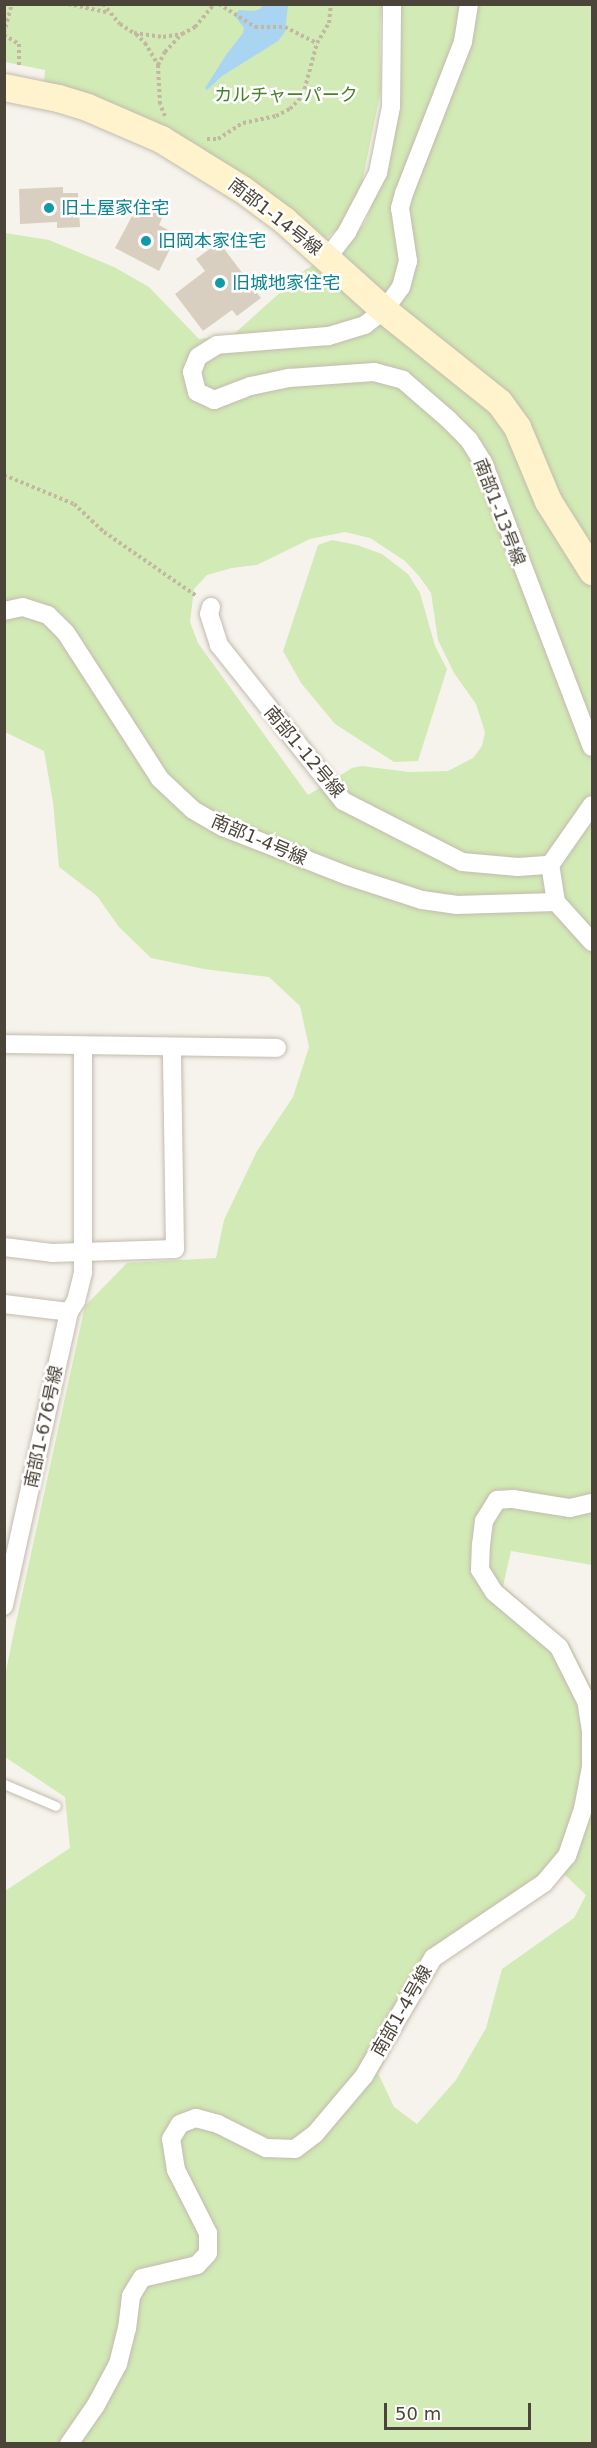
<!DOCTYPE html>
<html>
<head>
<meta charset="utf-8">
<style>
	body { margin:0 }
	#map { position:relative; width:597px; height:2448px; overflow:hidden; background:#f6f3ec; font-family:"DejaVu Sans","Noto Sans JP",sans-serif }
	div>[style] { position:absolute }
	.green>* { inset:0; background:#d2eab5 }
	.water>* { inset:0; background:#a9d4f2 }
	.building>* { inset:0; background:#d8cfc1 }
	.path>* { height:4px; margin-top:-2px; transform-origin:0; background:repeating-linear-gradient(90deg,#c4b79f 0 3px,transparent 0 6px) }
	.roads { filter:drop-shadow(0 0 2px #c2bbae) drop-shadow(0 0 2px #c2bbae) }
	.lane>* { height:9px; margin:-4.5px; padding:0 4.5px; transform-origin:4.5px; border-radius:4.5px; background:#fff }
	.street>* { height:18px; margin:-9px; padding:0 9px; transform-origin:9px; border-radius:9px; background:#fff }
	.secondary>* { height:27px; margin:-13.5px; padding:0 13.5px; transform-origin:13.5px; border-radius:13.5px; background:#fff3cd }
	.dots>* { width:16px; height:16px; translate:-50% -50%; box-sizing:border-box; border:3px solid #fff; border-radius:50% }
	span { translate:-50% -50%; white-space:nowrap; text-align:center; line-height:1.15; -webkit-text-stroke:5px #fff; paint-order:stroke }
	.park-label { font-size:18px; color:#4a7f2a }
	.culture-label { font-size:18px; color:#0d838f }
	.left { translate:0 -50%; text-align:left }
	.street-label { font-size:18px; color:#4b4439 }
	.frame { position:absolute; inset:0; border:6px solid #4b4439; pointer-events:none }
	.scale { position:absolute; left:384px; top:2403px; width:147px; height:27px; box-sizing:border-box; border:3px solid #4b4439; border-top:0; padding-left:8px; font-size:18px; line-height:21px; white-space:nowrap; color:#4b4439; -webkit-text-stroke:4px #fff; paint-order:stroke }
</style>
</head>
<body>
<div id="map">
	<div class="green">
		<i style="clip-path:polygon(4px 5px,382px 5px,380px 28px,381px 90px,362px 183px,354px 206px,338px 229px,323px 240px,248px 179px,196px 144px,146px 120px,44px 82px,45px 70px,5px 62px)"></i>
		<i style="clip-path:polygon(evenodd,395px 5px,592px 5px,592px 1565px,511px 1551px,503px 1586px,569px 1643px,592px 1689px,592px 2443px,5px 2443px,5px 1891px,70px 1848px,65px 1797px,5px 1757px,5px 1676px,12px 1641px,85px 1306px,127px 1263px,216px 1258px,224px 1220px,257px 1151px,293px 1097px,309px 1047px,300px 1006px,269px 977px,204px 969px,151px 958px,119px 927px,97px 896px,59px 867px,53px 802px,44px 751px,5px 732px,5px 233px,49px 240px,114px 267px,149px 287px,199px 339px,233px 335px,306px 269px,345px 250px,366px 221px,384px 167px,395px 5px,345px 532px,370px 538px,405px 561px,419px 576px,431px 593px,438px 640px,454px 673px,476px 704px,485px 732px,482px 746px,473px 758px,448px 771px,409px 772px,362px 766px,352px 768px,308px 795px,198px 643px,190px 622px,194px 589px,207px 575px,232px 568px,257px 565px,310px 539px,345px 532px,395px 5px,565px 1875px,586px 1895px,574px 1918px,502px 1969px,486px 2028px,456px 2080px,417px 2124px,394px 2107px,378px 2073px,424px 1986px,437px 1967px,450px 1954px,565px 1875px)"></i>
		<i style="clip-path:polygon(332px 540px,357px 545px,382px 554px,408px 574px,420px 593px,435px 646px,447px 669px,418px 761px,394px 762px,335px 724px,301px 683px,283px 651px,318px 545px)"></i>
	</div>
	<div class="water">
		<i style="clip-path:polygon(263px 5px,288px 5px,285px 32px,278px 41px,222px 76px,207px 90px,205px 88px,226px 55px,243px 33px,244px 28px,235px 16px,239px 10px,254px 11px,260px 9px)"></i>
	</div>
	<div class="building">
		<i style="clip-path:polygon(63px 187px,63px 193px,78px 193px,80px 227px,57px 228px,57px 222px,20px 224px,19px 189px)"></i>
		<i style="clip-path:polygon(140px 201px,164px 214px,159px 225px,177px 235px,159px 271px,115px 248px)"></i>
		<i style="clip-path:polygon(219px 242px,261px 298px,237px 316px,232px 310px,203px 331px,175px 294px,205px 271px,196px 259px)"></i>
	</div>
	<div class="path">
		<i style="left:68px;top:4px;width:40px;rotate:12deg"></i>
		<i style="left:103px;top:4px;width:26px;rotate:50deg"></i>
		<i style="left:120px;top:24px;width:17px;rotate:33deg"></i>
		<i style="left:134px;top:33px;width:29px;rotate:8deg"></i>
		<i style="left:163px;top:37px;width:19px;rotate:-9deg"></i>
		<i style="left:182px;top:34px;width:15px;rotate:-28deg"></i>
		<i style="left:195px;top:27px;width:30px;rotate:-50deg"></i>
		<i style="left:219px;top:4px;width:43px;rotate:32.6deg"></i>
		<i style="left:255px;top:27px;width:30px"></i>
		<i style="left:285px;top:27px;width:36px;rotate:27deg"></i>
		<i style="left:4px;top:33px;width:30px;rotate:-75deg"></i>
		<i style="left:136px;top:34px;width:13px;rotate:45deg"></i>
		<i style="left:145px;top:43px;width:26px;rotate:59deg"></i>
		<i style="left:4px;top:35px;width:17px;rotate:31deg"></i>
		<i style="left:19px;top:44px;width:23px;rotate:90deg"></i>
		<i style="left:165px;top:116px;width:13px;rotate:-113deg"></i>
		<i style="left:160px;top:104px;width:39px;rotate:-93deg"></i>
		<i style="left:158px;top:65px;width:15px;rotate:-62deg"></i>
		<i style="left:165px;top:52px;width:25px;rotate:-47deg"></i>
		<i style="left:207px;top:139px;width:11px"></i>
		<i style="left:218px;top:139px;width:30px;rotate:-33deg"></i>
		<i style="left:243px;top:123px;width:34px;rotate:-12deg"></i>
		<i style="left:276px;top:116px;width:16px;rotate:-27deg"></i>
		<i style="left:290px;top:109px;width:19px;rotate:-47deg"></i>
		<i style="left:303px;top:95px;width:54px;rotate:-74.9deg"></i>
		<i style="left:317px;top:43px;width:23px;rotate:-59deg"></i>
		<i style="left:329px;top:23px;width:19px;rotate:-84deg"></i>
		<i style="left:4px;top:475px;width:76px;rotate:22.5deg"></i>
		<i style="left:74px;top:504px;width:41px;rotate:43deg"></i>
		<i style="left:104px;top:532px;width:114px;rotate:34.7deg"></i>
	</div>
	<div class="roads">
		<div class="lane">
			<i style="left:4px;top:1784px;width:56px;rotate:22.9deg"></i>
		</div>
		<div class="street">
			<i style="left:469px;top:4px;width:38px;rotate:99deg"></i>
			<i style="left:463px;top:42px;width:162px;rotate:111.3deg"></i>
			<i style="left:404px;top:193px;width:16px;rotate:105deg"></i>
			<i style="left:400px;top:208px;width:54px;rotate:81.4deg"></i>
			<i style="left:408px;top:261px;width:27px;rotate:105deg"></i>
			<i style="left:401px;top:287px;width:29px;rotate:126deg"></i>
			<i style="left:384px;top:310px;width:24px;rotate:142deg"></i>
			<i style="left:365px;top:325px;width:39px;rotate:163deg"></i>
			<i style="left:328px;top:336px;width:111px;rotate:175.4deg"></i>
			<i style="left:217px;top:345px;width:22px;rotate:148deg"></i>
			<i style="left:198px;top:357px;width:16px;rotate:112deg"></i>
			<i style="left:192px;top:372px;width:21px;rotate:76deg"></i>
			<i style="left:197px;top:392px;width:19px;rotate:25deg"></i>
			<i style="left:214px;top:400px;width:40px;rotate:-21deg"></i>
			<i style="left:251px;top:386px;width:39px;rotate:-12deg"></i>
			<i style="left:289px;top:378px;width:85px;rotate:-4deg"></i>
			<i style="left:374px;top:372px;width:30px;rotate:15deg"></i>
			<i style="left:403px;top:380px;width:60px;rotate:40.9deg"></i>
			<i style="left:448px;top:419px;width:30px;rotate:45deg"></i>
			<i style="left:469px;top:440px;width:26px;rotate:58deg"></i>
			<i style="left:483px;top:462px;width:305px;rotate:69.1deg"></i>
			<i style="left:327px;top:258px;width:33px;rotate:-52deg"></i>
			<i style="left:347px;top:232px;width:67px;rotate:-62.3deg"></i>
			<i style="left:378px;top:173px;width:67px;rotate:-78.9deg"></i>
			<i style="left:391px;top:107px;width:103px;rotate:-89.4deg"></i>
			<i style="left:211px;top:607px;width:7px;rotate:106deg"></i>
			<i style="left:209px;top:614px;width:33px;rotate:72deg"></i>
			<i style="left:219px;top:645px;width:199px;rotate:51.5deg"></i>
			<i style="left:343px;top:801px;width:134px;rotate:27.1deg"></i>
			<i style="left:462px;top:862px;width:56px;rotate:5.1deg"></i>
			<i style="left:518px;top:867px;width:32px;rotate:-4deg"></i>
			<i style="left:4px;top:611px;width:19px;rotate:-12deg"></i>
			<i style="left:23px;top:607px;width:26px;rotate:18deg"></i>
			<i style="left:48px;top:615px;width:25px;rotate:45deg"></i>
			<i style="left:66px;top:633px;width:174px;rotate:57.2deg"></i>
			<i style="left:160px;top:779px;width:45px;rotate:43.2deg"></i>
			<i style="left:193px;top:810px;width:34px;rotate:30deg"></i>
			<i style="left:223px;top:827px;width:134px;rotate:21.4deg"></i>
			<i style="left:348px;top:876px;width:78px;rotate:18deg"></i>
			<i style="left:422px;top:900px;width:34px;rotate:8deg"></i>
			<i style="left:456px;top:905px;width:100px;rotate:-1.7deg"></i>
			<i style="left:556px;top:902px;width:37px;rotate:-99deg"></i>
			<i style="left:550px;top:865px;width:73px;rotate:-55deg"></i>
			<i style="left:556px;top:902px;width:54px;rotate:48deg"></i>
			<i style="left:4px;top:1044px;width:273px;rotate:0.8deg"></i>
			<i style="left:4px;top:1247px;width:48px;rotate:7.1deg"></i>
			<i style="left:52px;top:1253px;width:123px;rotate:-1.9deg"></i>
			<i style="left:175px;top:1249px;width:202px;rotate:-90.9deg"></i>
			<i style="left:4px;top:1304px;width:65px;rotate:7deg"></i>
			<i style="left:69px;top:1312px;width:301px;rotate:102.5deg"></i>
			<i style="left:69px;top:1312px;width:13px;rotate:-58deg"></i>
			<i style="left:76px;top:1301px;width:30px;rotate:-76deg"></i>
			<i style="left:83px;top:1272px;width:226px;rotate:-90deg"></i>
			<i style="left:69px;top:2444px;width:47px;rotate:-55.3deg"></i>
			<i style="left:96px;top:2405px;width:47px;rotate:-61.8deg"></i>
			<i style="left:118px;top:2364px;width:36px;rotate:-76deg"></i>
			<i style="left:127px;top:2329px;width:33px;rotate:-83deg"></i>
			<i style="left:131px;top:2296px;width:21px;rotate:-59deg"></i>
			<i style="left:142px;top:2278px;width:57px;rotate:-13.3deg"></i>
			<i style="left:197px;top:2265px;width:16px;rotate:-47deg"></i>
			<i style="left:208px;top:2253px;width:20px;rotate:-90deg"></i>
			<i style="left:208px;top:2233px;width:71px;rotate:-116.9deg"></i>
			<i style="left:176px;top:2170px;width:31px;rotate:-99deg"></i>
			<i style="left:171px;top:2139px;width:17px;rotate:-59deg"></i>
			<i style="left:180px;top:2124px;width:17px;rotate:-21deg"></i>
			<i style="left:196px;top:2118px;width:23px;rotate:15deg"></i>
			<i style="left:218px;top:2124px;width:54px;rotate:26.6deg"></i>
			<i style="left:266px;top:2148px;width:29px;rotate:2deg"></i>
			<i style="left:295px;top:2149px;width:25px;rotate:-37deg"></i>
			<i style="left:315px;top:2134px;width:76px;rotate:-49.8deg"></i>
			<i style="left:364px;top:2076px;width:137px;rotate:-59.7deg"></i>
			<i style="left:433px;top:1958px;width:134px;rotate:-34deg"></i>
			<i style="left:544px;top:1883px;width:35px;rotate:-50deg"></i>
			<i style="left:567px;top:1856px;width:50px;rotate:-71.2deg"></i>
			<i style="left:583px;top:1809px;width:43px;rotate:-79.2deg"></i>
			<i style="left:591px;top:1767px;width:36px;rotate:-90deg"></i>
			<i style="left:591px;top:1731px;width:30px;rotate:-99deg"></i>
			<i style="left:586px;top:1701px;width:60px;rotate:-116.6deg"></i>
			<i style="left:559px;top:1647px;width:85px;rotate:-139.8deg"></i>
			<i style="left:494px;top:1592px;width:26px;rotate:-122deg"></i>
			<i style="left:480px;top:1570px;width:25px;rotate:-88deg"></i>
			<i style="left:481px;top:1545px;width:24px;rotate:-83deg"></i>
			<i style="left:484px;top:1521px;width:25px;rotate:-58deg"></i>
			<i style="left:497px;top:1500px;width:16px;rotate:-4deg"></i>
			<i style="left:513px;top:1499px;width:58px;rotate:9deg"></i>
			<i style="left:570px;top:1508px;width:23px;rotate:-13deg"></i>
		</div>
		<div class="secondary">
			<i style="left:4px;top:87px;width:55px;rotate:11.5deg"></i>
			<i style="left:58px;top:98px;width:30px;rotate:17deg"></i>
			<i style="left:87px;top:107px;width:81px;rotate:23.4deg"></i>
			<i style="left:161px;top:139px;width:95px;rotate:31.7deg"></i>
			<i style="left:242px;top:189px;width:52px;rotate:36.4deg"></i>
			<i style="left:284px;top:220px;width:135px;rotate:42deg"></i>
			<i style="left:384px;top:310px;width:147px;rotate:38.7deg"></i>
			<i style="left:499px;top:402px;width:31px;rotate:54deg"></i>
			<i style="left:517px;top:427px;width:80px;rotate:67.3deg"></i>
			<i style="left:548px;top:501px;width:83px;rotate:57.8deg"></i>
		</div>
	</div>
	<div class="dots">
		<i style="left:49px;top:208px;background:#0f9aa8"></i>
		<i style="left:146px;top:241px;background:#0f9aa8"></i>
		<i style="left:220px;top:283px;background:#0f9aa8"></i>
	</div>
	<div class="park-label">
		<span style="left:286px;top:95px">カルチャーパーク</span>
	</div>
	<div class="culture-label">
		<span class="left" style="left:61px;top:208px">旧土屋家住宅</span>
		<span class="left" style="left:158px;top:241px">旧岡本家住宅</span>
		<span class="left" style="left:232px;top:283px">旧城地家住宅</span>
	</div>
	<div class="street-label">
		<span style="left:275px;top:217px;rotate:38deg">南部1-14号線</span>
		<span style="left:499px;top:512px;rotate:69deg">南部1-13号線</span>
		<span style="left:304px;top:752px;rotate:50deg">南部1-12号線</span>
		<span style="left:259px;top:840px;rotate:23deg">南部1-4号線</span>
		<span style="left:44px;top:1427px;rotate:-78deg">南部1-676号線</span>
		<span style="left:402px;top:2011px;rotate:-60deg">南部1-4号線</span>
	</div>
	<div class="frame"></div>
	<div class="scale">50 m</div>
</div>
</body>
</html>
